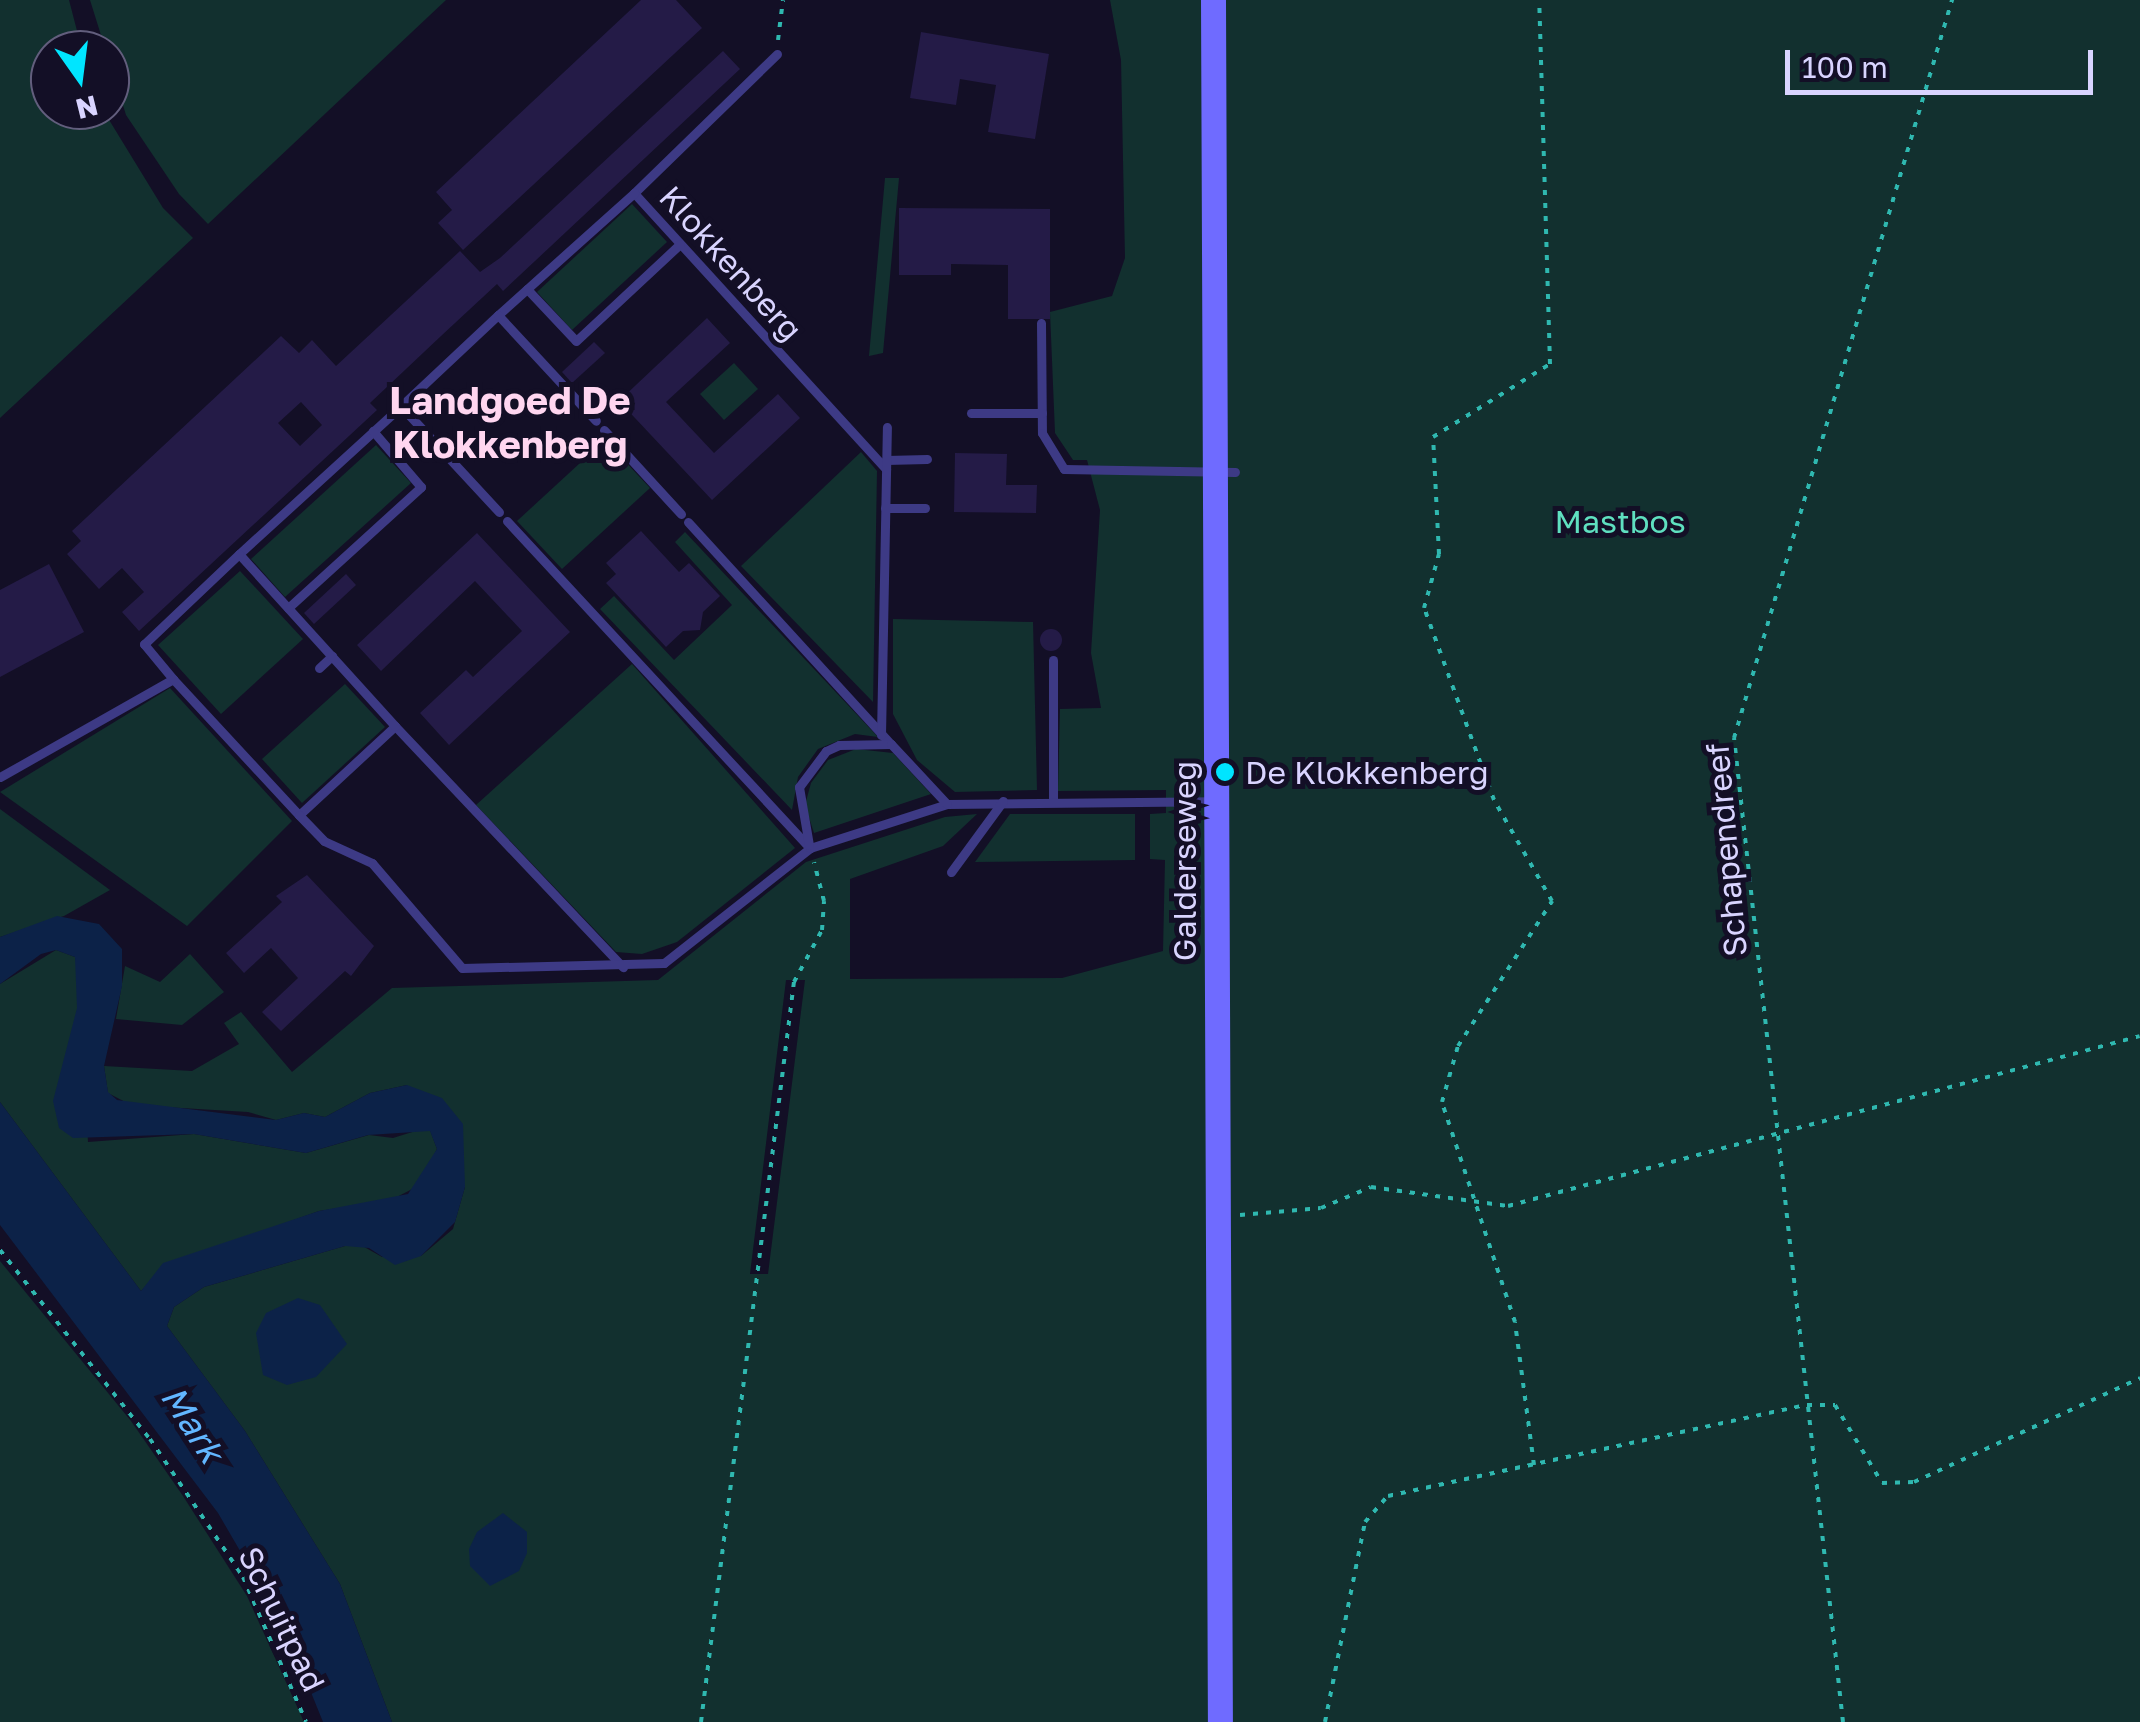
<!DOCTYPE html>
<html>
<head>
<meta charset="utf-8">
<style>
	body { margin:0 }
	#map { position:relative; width:2140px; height:1722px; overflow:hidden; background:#130f26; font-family:"Golos Text",sans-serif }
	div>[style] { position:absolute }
	.green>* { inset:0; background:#12302f }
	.water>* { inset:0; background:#0c2248 }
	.building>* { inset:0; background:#241b47 }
	.round { border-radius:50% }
	.path>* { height:4px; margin-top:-2px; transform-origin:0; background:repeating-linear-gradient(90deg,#2fb8b0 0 5px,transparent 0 13px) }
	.lane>* { height:9px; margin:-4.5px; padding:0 4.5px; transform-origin:4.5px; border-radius:4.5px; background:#3d3a85 }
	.secondary>* { height:25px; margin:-12.5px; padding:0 12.5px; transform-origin:12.5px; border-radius:12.5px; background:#6f6bff }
	.dots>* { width:28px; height:28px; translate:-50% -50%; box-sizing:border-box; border:5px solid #130f26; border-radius:50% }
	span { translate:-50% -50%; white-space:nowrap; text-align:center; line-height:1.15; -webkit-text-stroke:10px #130f26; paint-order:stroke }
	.street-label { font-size:32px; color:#d9d4ff }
	.park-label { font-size:32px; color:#5fe0c0 }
	.poi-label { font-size:32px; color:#d9d4ff }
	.left { translate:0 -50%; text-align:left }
	.water-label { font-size:35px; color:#62b6ff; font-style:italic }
	.quarter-label { font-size:38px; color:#ffd6f0; font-weight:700 }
	.north { position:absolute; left:30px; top:30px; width:100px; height:100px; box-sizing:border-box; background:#130f26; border:2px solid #625e7d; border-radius:50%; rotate:166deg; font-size:28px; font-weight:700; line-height:40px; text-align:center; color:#d9d4ff }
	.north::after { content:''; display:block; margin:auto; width:35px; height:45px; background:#00e5ff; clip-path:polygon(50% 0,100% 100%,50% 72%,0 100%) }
	.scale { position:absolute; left:1785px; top:50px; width:308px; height:45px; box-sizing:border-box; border:5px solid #d9d4ff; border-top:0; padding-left:12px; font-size:30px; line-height:35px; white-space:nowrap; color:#d9d4ff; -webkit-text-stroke:8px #130f26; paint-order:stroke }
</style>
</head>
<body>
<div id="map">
	<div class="green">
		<i style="clip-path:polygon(0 0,69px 0,82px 50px,50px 50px,50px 110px,103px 110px,163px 208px,193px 238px,0 418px)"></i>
		<i style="clip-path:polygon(90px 0,446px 0,208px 224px,179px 194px,126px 115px)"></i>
		<i style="clip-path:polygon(evenodd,1110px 0,2140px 0,2140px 1722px,392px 1722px,340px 1584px,245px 1431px,167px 1326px,174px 1307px,204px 1287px,345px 1246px,359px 1244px,382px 1257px,421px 1256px,453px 1229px,465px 1187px,407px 1085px,370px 1093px,325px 1117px,304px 1113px,276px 1120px,248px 1112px,131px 1105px,108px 1093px,104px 1066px,192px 1071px,239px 1044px,224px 1023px,241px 1012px,292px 1072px,392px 988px,658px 980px,806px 862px,945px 817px,977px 814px,943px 846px,850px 879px,850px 979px,1062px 978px,1163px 951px,1165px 860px,1150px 859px,1150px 814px,1166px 813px,1166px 790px,1058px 791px,1060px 709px,1101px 708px,1091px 653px,1100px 510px,1087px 460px,1073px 460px,1055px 433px,1050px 312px,1112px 296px,1125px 258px,1121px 60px,1110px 0,786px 980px,805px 980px,768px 1274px,750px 1274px,786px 980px)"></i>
		<i style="clip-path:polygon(885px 178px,899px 178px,883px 353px,869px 356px)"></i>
		<i style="clip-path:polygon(632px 204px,667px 242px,572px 330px,537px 292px)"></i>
		<i style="clip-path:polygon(734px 363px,758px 389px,724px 420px,700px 394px)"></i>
		<i style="clip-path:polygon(605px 440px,650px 488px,562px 569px,517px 521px)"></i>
		<i style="clip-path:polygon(376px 445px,411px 483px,285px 597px,251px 559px)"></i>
		<i style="clip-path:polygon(861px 452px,877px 471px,873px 702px,741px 566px)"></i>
		<i style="clip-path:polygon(685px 532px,878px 737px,855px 734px,818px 749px,798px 777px,792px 810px,600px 609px,614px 596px,674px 660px,732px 605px,675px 542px)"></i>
		<i style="clip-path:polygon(240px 571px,303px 639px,221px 714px,158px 645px)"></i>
		<i style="clip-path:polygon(893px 619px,1033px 622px,1037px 790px,955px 792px,917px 760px,893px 714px)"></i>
		<i style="clip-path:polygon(632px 664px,795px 848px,677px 942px,642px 954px,616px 952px,476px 805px)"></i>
		<i style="clip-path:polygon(345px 684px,385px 727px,302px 803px,262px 759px)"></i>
		<i style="clip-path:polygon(170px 688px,292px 821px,187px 926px,0 792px)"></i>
		<i style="clip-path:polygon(856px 749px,893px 753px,931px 794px,814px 833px,805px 805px,811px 783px,828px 760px)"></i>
		<i style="clip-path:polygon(0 809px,110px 890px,64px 916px,0 937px)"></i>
		<i style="clip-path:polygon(1010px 814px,1135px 814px,1135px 860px,975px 862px)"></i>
		<i style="clip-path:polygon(56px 950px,75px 957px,80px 980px,88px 1142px,194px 1134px,306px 1153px,369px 1135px,393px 1138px,422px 1129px,430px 1130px,437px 1149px,418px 1186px,391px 1200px,319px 1211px,163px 1267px,141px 1291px,0 1102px,0 984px)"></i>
		<i style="clip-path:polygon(190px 954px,224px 992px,182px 1025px,116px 1019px,125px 966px,160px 982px)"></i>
		<i style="clip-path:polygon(0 1261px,131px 1421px,183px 1496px,247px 1596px,304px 1722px,0 1722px)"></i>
	</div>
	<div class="water">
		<i style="clip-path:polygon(57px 916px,99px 924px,122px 949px,122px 986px,104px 1066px,108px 1092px,117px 1100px,276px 1120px,304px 1113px,325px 1117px,370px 1093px,407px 1085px,442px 1098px,463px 1124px,465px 1187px,455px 1222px,421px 1256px,395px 1265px,369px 1248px,345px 1246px,204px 1287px,174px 1307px,167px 1326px,245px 1431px,340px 1584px,392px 1722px,323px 1722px,285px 1628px,218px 1513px,0 1225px,0 1102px,141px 1291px,163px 1263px,319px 1211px,408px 1194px,437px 1149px,430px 1131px,368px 1135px,306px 1153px,194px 1134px,73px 1138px,59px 1128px,53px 1101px,77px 1008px,75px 957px,56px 950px,41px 954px,0 984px,0 937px)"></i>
		<i style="clip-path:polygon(298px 1298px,320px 1305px,347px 1344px,316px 1377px,287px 1385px,263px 1375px,256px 1333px,266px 1313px)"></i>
		<i style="clip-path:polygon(503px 1513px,527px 1532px,527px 1553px,519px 1571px,490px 1586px,470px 1566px,469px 1549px,477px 1532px)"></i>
	</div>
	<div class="building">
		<i style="clip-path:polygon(641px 0,676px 0,702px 28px,463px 250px,438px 223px,452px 210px,436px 192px)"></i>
		<i style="clip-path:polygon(921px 32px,1049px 54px,1035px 139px,988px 132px,996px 85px,960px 79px,956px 105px,910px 98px)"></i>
		<i style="clip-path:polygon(evenodd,723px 51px,740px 69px,503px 291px,497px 284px,441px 336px,370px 403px,377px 410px,139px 631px,122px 612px,144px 592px,122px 568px,99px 589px,67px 554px,81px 541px,72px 531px,281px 336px,299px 353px,312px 340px,336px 366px,460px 251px,480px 272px,500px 258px,723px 51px,301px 402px,322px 425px,300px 446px,278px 423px,301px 402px)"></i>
		<i style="clip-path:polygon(899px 208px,1050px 209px,1050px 319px,1008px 319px,1008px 265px,951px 264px,951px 275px,899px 275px)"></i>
		<i style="clip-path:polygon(707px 318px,730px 343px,666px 402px,714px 453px,778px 394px,800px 418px,712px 500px,619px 401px)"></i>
		<i style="clip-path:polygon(594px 342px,605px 353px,572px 383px,562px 372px)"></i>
		<i style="clip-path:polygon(955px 453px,1007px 454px,1006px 485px,1037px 485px,1036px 513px,954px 512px)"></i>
		<i style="clip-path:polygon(641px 531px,679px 572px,689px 563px,720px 596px,703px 612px,700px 630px,683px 631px,666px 647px,606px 583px,616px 574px,606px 563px)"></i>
		<i style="clip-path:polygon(477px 533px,570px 632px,449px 745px,420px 713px,466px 670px,473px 677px,522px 631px,475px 581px,381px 671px,357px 645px)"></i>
		<i style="clip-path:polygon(49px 564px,84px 632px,0 677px,0 590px)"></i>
		<i style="clip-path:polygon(346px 574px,356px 585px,314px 624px,304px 613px)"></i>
		<i class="round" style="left:1040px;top:629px;width:22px;height:22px"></i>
		<i style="clip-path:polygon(307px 875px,374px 946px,351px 976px,345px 971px,281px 1031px,262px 1012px,298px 978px,271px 948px,244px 973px,226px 953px,282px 902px,276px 896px)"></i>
	</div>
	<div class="path">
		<i style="left:778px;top:40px;width:40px;rotate:-82.9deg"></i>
		<i style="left:1240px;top:1215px;width:81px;rotate:-4.9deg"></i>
		<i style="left:1321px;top:1208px;width:54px;rotate:-22.8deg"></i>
		<i style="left:1371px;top:1187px;width:138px;rotate:7.9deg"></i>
		<i style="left:1508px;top:1206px;width:654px;rotate:-15.06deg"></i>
		<i style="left:0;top:1250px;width:241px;rotate:51.6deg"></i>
		<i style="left:150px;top:1439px;width:166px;rotate:56deg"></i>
		<i style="left:243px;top:1577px;width:158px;rotate:66.5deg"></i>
		<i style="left:1534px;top:1465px;width:144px;rotate:-97.6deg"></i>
		<i style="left:1515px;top:1322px;width:232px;rotate:-108.4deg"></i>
		<i style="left:1442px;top:1102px;width:58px;rotate:-74.1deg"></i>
		<i style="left:1458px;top:1046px;width:173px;rotate:-57deg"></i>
		<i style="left:1552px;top:901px;width:116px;rotate:-119.9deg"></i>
		<i style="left:1494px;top:800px;width:204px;rotate:-110deg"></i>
		<i style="left:1424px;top:608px;width:56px;rotate:-74.5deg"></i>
		<i style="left:1439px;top:554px;width:117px;rotate:-92.9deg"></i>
		<i style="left:1433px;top:437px;width:138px;rotate:-32deg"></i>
		<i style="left:1550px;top:364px;width:364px;rotate:-91.7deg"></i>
		<i style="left:701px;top:1722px;width:746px;rotate:-82.84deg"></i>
		<i style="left:794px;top:982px;width:59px;rotate:-61.7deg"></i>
		<i style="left:822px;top:930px;width:29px;rotate:-86deg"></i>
		<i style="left:824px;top:901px;width:40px;rotate:-104.4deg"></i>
		<i style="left:1325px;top:1722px;width:204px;rotate:-78.7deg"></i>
		<i style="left:1365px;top:1522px;width:35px;rotate:-49deg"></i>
		<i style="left:1388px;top:1496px;width:429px;rotate:-12.3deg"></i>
		<i style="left:1807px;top:1405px;width:28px"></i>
		<i style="left:1835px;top:1405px;width:91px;rotate:58.9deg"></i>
		<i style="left:1882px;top:1483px;width:32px;rotate:-2deg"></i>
		<i style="left:1914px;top:1482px;width:249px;rotate:-24.7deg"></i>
		<i style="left:1843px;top:1722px;width:990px;rotate:-96.32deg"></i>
		<i style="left:1734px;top:738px;width:770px;rotate:-73.54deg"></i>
	</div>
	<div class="lane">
		<i style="left:777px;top:54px;width:199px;rotate:135.8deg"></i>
		<i style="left:634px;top:193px;width:374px;rotate:47.6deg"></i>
		<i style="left:527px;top:289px;width:71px;rotate:46.7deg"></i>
		<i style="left:576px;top:341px;width:142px;rotate:-43deg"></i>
		<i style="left:498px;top:315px;width:183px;rotate:-41.9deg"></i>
		<i style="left:1041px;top:323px;width:110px;rotate:89.5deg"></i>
		<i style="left:1042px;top:433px;width:42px;rotate:58.6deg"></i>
		<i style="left:1064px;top:469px;width:171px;rotate:1deg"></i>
		<i style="left:971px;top:413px;width:71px"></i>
		<i style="left:604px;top:430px;width:114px;rotate:47.5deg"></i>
		<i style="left:886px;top:460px;width:41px;rotate:-1.4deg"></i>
		<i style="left:885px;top:508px;width:40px"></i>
		<i style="left:499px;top:512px;width:144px;rotate:-132.8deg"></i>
		<i style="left:401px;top:406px;width:133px;rotate:-43.2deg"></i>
		<i style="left:498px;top:315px;width:144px;rotate:47.2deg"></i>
		<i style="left:507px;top:521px;width:446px;rotate:47.2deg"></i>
		<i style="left:688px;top:522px;width:301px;rotate:47.6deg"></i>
		<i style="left:239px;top:554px;width:219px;rotate:-42.4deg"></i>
		<i style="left:288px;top:608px;width:180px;rotate:-42.3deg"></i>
		<i style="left:421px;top:487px;width:74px;rotate:-130.6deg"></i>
		<i style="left:319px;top:668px;width:18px;rotate:-43deg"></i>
		<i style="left:395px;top:726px;width:332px;rotate:46.6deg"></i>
		<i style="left:881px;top:735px;width:308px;rotate:-88.9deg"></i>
		<i style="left:0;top:777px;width:199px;rotate:-29.5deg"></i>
		<i style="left:1053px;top:799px;width:139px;rotate:-90deg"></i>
		<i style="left:299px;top:815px;width:131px;rotate:-42.8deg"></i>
		<i style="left:395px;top:726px;width:232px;rotate:-132.2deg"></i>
		<i style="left:239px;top:554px;width:131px;rotate:136.5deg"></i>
		<i style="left:144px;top:644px;width:45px;rotate:50.4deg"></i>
		<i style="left:173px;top:679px;width:185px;rotate:47.2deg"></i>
		<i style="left:299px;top:815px;width:36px;rotate:46deg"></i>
		<i style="left:324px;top:841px;width:53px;rotate:24.6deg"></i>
		<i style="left:372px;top:863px;width:138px;rotate:49.4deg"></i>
		<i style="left:462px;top:968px;width:202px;rotate:-1.4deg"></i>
		<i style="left:664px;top:963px;width:186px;rotate:-38.2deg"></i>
		<i style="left:810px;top:848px;width:144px;rotate:-17.8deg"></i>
		<i style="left:947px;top:804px;width:266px;rotate:-0.6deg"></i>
		<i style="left:809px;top:845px;width:59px;rotate:-99.8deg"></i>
		<i style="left:799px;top:787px;width:45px;rotate:-53.1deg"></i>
		<i style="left:826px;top:751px;width:14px;rotate:-25deg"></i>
		<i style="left:839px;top:745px;width:52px;rotate:-1.1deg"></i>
		<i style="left:891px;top:744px;width:82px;rotate:47deg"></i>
		<i style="left:951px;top:872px;width:88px;rotate:-53.8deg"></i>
	</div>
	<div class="secondary">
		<i style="left:1213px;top:0;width:1722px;rotate:89.77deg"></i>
	</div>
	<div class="dots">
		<i style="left:1225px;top:772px;background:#00e5ff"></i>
	</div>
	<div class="street-label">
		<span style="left:731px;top:263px;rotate:48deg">Klokkenberg</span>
		<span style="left:1726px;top:850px;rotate:-95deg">Schapendreef</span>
		<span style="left:1184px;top:861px;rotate:-90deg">Galderseweg</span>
		<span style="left:282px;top:1619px;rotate:64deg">Schuitpad</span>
	</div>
	<div class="park-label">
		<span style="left:1620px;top:521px">Mastbos</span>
	</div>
	<div class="poi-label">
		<span class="left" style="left:1245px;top:772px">De Klokkenberg</span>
	</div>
	<div class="water-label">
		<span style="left:193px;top:1424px;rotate:57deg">Mark</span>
	</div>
	<div class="quarter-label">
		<span style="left:510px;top:422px">Landgoed De<br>Klokkenberg</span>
	</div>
	<div class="north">N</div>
	<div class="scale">100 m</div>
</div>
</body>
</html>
